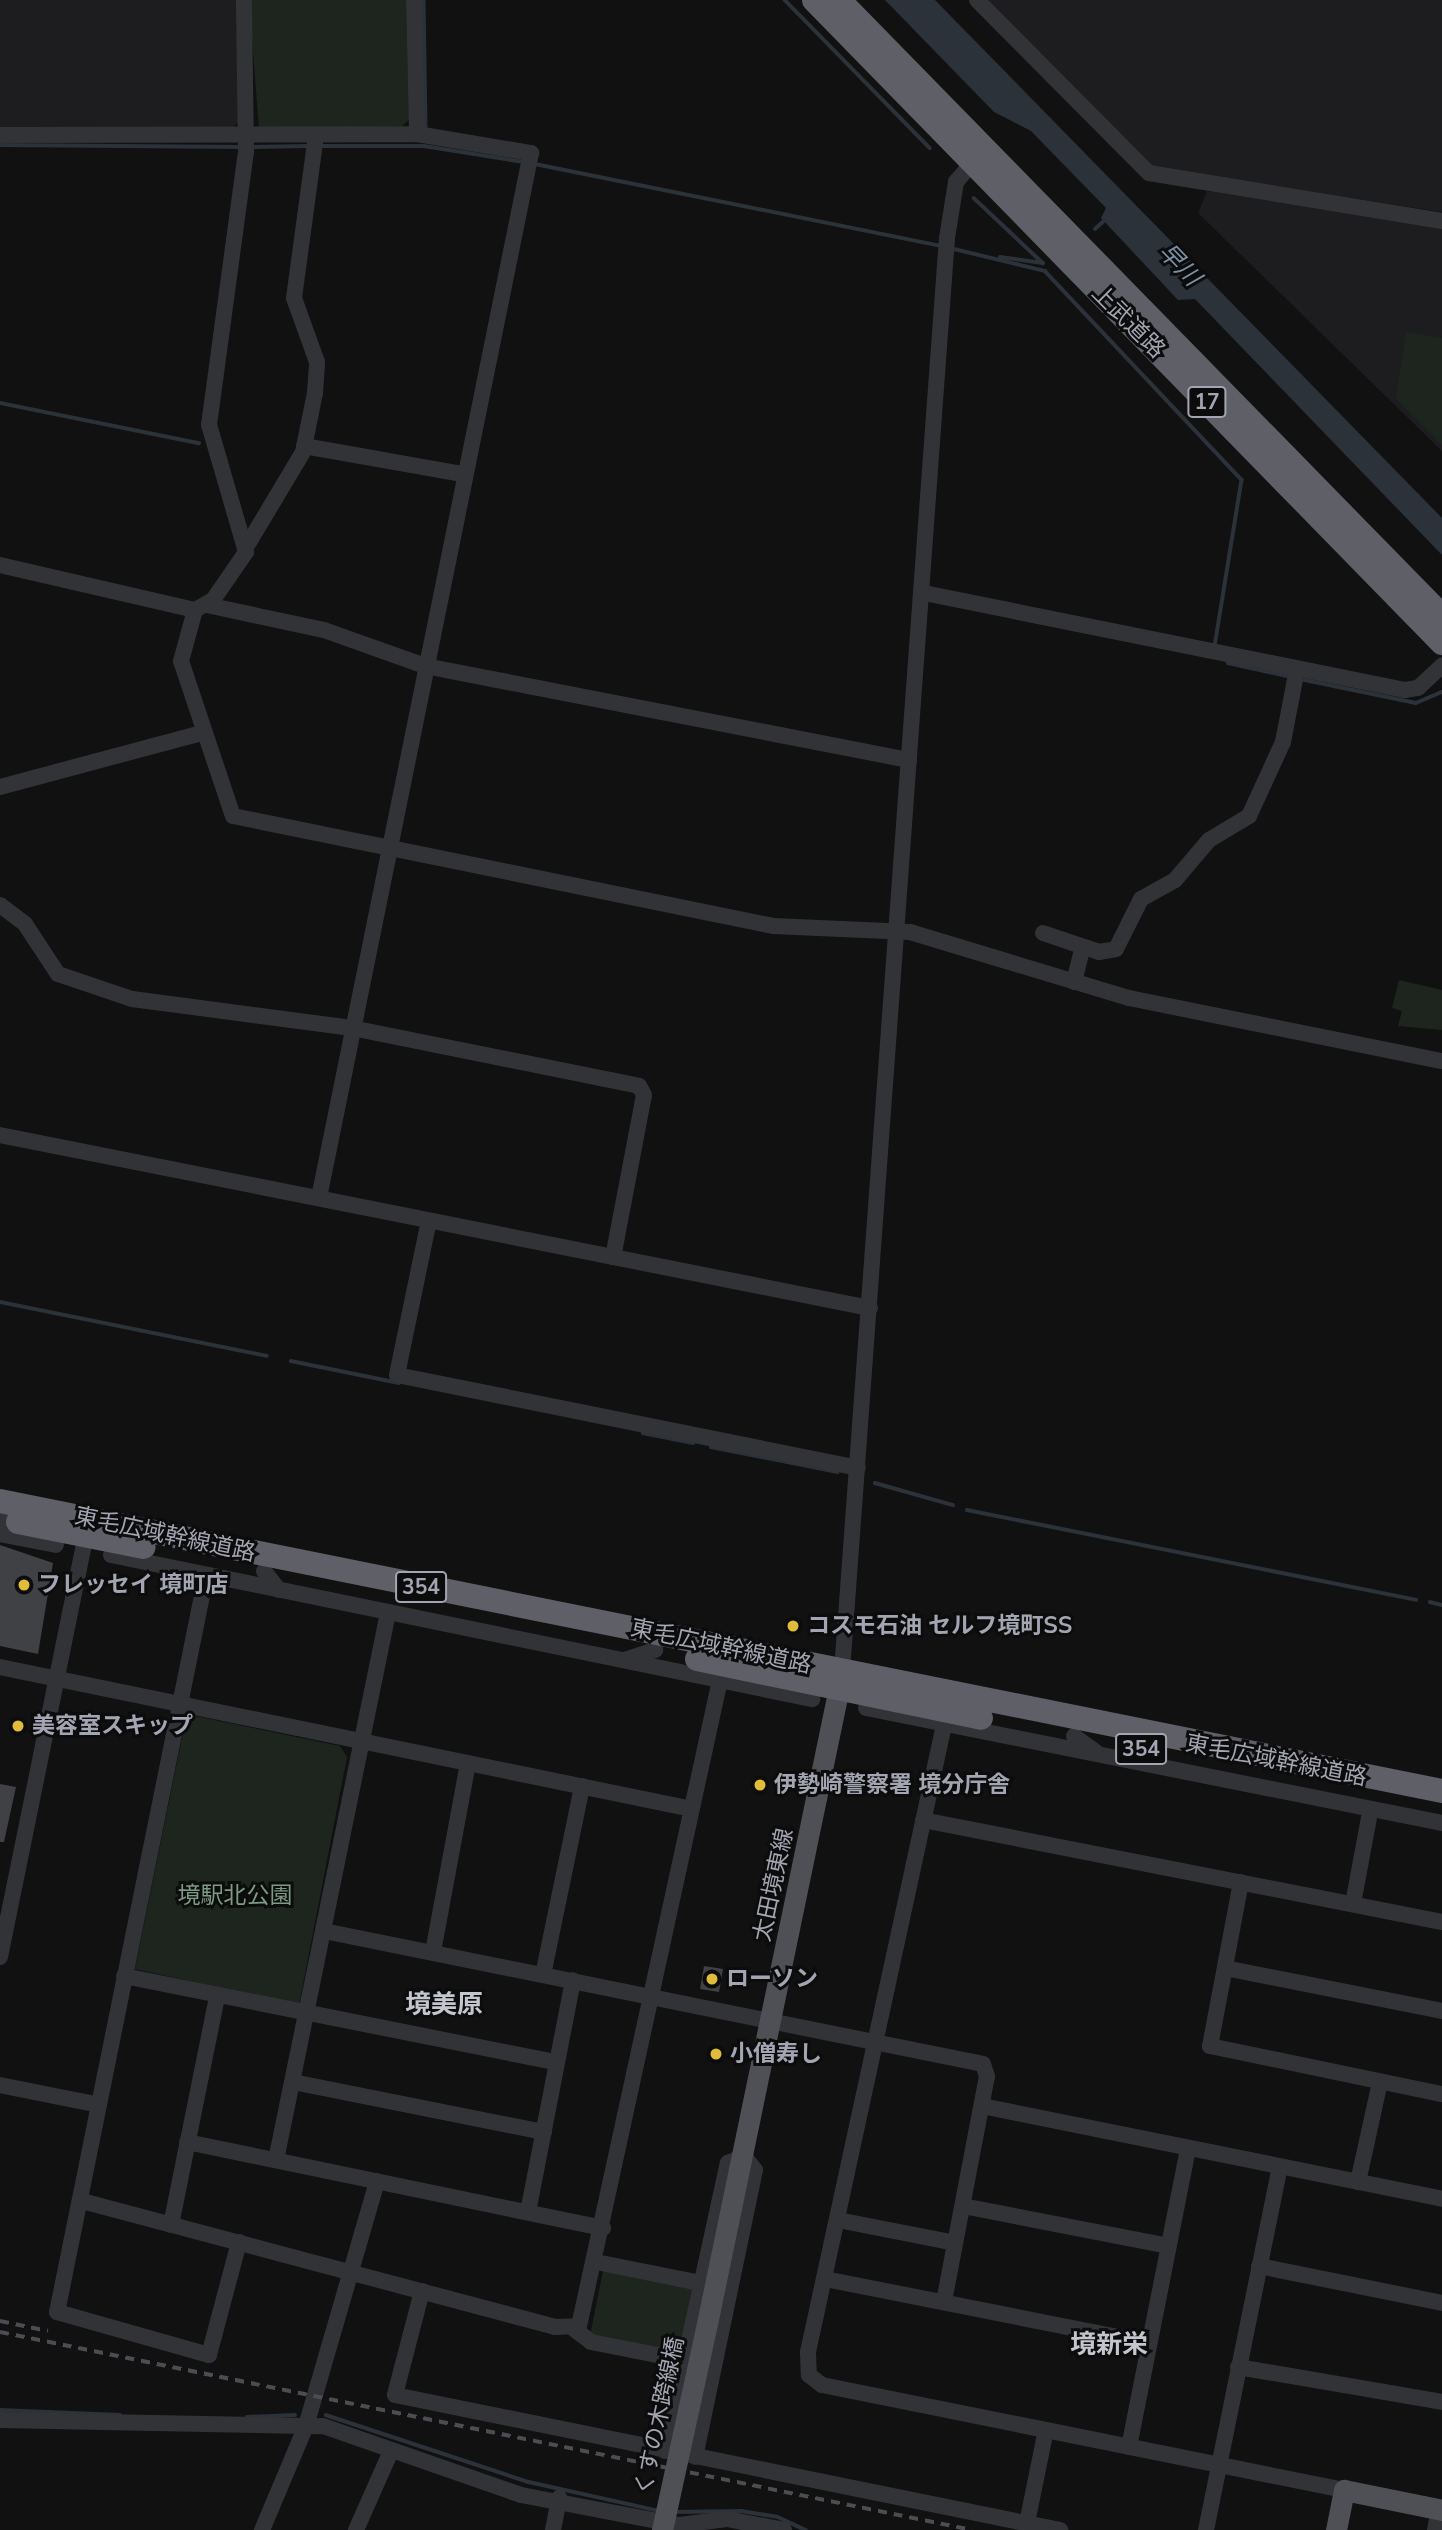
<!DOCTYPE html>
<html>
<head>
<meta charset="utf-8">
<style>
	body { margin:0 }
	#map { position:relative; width:1442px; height:2530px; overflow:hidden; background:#111112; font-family:"Nunito Sans","Noto Sans JP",sans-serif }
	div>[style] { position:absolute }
	.built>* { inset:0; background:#1d1d1f }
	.green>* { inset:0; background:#1e251f }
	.water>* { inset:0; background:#2c323a }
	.stream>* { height:3.5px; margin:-1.75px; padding:0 1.75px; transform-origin:1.75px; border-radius:1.75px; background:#2c323a }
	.building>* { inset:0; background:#404145 }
	.minor>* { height:16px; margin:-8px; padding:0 8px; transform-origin:8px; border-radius:8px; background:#323337 }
	.major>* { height:21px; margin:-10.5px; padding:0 10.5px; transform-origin:10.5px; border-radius:10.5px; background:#4f4f56 }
	.highway>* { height:24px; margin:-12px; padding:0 12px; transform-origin:12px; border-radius:12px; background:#5f6067 }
	.rail>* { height:3.5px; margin-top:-1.75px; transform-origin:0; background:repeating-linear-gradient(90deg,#4c4c52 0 9px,transparent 0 16px) }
	.major-bridge>* { height:21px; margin:-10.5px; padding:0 10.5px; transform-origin:10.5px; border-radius:10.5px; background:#4f4f56 }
	.dots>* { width:19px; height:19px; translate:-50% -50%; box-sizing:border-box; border:4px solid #0c0c0d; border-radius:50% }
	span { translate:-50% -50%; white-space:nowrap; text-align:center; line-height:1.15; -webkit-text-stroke:6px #0c0c0d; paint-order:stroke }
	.shield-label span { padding:2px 5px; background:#0c0c0d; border:2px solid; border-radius:5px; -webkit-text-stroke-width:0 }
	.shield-label { font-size:21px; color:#a3a6b2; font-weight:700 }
	.street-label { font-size:23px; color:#a3a6b2 }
	.poi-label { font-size:23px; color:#a3a6b2; font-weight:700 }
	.left { translate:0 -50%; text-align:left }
	.park-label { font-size:23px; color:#7c9b82 }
	.water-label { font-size:24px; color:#7d90aa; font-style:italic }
	.quarter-label { font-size:26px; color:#c4c6ce; font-weight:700 }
</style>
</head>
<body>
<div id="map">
	<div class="built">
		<i style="clip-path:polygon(0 0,236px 0,239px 122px,231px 128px,0 128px)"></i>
		<i style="clip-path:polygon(988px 0,1442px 0,1442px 212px,1149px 167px)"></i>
		<i style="clip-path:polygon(1207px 191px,1442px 227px,1442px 451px,1198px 213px)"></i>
	</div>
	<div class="green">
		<i style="clip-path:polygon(249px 0,406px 0,409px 120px,402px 126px,259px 129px)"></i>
		<i style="clip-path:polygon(1406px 332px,1442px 338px,1442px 445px,1396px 399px)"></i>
		<i style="clip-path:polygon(1399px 980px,1442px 990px,1442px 1030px,1398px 1026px,1402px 1011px,1392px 1008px)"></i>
		<i style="clip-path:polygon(195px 1716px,340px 1746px,347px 1757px,299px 2005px,135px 1969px,185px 1723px)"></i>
		<i style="clip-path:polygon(603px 2271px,696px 2289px,683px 2355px,590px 2336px)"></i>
	</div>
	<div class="water">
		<i style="clip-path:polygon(885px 0,935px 0,1442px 518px,1442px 555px,1195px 299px,1178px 300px,1101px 218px,1106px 208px,1031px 131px,994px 112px)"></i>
	</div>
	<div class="stream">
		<i style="left:424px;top:0;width:128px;rotate:89.1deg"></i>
		<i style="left:785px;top:0;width:207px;rotate:45.6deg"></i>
		<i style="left:0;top:145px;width:242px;rotate:0.5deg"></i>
		<i style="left:319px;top:146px;width:105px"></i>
		<i style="left:424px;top:146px;width:101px;rotate:9.1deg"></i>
		<i style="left:249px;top:147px;width:59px;rotate:-1deg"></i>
		<i style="left:535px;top:164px;width:415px;rotate:11.4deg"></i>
		<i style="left:974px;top:198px;width:95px;rotate:43.3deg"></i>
		<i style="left:1095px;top:229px;width:15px;rotate:-42deg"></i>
		<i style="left:950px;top:248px;width:98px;rotate:13.6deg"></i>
		<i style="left:1045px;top:271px;width:287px;rotate:46.7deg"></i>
		<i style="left:1242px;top:480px;width:168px;rotate:99.2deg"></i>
		<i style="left:1000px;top:257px;width:43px;rotate:7.9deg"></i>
		<i style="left:0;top:403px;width:203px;rotate:11.4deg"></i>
		<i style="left:1228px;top:663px;width:60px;rotate:12.4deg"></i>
		<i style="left:1305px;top:680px;width:113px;rotate:11.7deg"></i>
		<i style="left:1416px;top:703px;width:28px;rotate:-23deg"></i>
		<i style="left:0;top:1302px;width:272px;rotate:11.4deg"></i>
		<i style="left:291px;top:1361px;width:110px;rotate:11.5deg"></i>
		<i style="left:643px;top:1433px;width:51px;rotate:11.3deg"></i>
		<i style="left:711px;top:1447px;width:129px;rotate:11.1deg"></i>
		<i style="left:875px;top:1483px;width:81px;rotate:15.8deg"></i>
		<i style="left:967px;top:1510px;width:458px;rotate:11.3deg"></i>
		<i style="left:1430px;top:1602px;width:12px;rotate:14deg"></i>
		<i style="left:0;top:2410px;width:120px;rotate:2.4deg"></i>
		<i style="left:326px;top:2415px;width:214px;rotate:18.3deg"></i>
		<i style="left:529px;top:2482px;width:134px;rotate:12.5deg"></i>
		<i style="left:247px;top:2417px;width:48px;rotate:-2.4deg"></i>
		<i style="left:674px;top:2512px;width:67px;rotate:-0.9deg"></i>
		<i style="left:741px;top:2511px;width:37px;rotate:9deg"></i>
		<i style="left:778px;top:2517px;width:31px;rotate:25deg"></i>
	</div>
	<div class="building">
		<i style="clip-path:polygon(0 1545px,53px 1563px,38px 1654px,0 1646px)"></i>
		<i style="clip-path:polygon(0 1784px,16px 1787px,4px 1842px,0 1842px)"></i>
		<i style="clip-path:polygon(704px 1966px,723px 1969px,719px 1992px,700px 1989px)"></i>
	</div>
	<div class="minor">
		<i style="left:414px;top:0;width:134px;rotate:88.7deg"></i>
		<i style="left:977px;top:0;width:244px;rotate:45.2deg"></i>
		<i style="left:1149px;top:173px;width:297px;rotate:9.3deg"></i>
		<i style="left:0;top:135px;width:417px;rotate:-0.1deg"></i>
		<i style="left:417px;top:134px;width:116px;rotate:9.5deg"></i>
		<i style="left:531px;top:153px;width:1066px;rotate:101.47deg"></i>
		<i style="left:304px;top:446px;width:160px;rotate:10deg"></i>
		<i style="left:248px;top:544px;width:107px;rotate:-59.1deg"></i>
		<i style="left:303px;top:452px;width:60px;rotate:-78.5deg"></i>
		<i style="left:315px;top:393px;width:31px;rotate:-86deg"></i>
		<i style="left:317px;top:362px;width:68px;rotate:-109.8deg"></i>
		<i style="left:294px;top:298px;width:163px;rotate:-82.3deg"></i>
		<i style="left:0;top:565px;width:200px;rotate:13deg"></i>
		<i style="left:195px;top:610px;width:21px;rotate:-29deg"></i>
		<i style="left:213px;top:600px;width:58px;rotate:-55.5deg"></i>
		<i style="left:246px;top:552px;width:132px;rotate:-106.2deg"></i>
		<i style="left:209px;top:425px;width:275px;rotate:-82.3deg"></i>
		<i style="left:246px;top:152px;width:152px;rotate:-90.8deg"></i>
		<i style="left:924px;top:593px;width:491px;rotate:11.4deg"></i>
		<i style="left:1405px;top:690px;width:13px;rotate:-9deg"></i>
		<i style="left:1418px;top:688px;width:33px;rotate:-43deg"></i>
		<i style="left:207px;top:605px;width:120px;rotate:12.1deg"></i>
		<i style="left:324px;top:630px;width:107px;rotate:19.6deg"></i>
		<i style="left:425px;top:666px;width:493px;rotate:11deg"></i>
		<i style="left:195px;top:610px;width:53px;rotate:105.4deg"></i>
		<i style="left:181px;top:661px;width:163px;rotate:71.5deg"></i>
		<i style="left:233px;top:816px;width:551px;rotate:11.51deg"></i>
		<i style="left:773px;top:926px;width:137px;rotate:2.5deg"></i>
		<i style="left:910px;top:932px;width:229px;rotate:16.8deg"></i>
		<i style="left:1129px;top:998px;width:319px;rotate:11.4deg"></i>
		<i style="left:0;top:787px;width:209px;rotate:-15deg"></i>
		<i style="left:0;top:905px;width:31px;rotate:37deg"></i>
		<i style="left:25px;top:924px;width:60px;rotate:56.6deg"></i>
		<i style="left:58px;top:974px;width:78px;rotate:18.7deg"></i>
		<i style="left:132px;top:999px;width:222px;rotate:7.5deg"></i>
		<i style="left:352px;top:1028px;width:293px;rotate:11.4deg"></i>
		<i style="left:639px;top:1086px;width:10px;rotate:61deg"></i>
		<i style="left:644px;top:1095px;width:165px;rotate:100.8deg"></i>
		<i style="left:1043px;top:933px;width:59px;rotate:18.7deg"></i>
		<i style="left:1099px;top:952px;width:17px;rotate:-10deg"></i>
		<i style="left:1116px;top:949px;width:56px;rotate:-63.4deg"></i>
		<i style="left:1141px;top:899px;width:39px;rotate:-29deg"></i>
		<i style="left:1175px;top:880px;width:52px;rotate:-49.6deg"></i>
		<i style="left:1209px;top:840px;width:47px;rotate:-31deg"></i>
		<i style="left:1249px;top:816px;width:81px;rotate:-65.3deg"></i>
		<i style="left:1283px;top:742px;width:74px;rotate:-79.1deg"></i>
		<i style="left:1074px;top:982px;width:36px;rotate:-76deg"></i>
		<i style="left:0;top:1135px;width:887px;rotate:11.25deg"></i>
		<i style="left:428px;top:1225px;width:153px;rotate:101.7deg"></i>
		<i style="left:397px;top:1375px;width:470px;rotate:11.4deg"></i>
		<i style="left:0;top:1522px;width:5px;rotate:-37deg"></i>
		<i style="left:0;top:1534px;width:57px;rotate:11.1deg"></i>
		<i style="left:111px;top:1555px;width:716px;rotate:11.61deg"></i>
		<i style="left:264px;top:1571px;width:24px;rotate:52deg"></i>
		<i style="left:206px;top:1576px;width:751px;rotate:101.44deg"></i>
		<i style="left:57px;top:2312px;width:158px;rotate:15.8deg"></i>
		<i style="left:209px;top:2355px;width:117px;rotate:-75.1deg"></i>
		<i style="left:624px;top:1660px;width:33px;rotate:-18deg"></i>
		<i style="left:0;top:1667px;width:706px;rotate:11.6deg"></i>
		<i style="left:842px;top:1671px;width:1437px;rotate:-85.81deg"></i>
		<i style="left:947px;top:238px;width:57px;rotate:-80.9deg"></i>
		<i style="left:956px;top:182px;width:34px;rotate:-50deg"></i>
		<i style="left:866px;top:1708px;width:587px;rotate:11.29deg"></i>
		<i style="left:944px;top:1725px;width:642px;rotate:102.24deg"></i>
		<i style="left:808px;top:2352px;width:23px;rotate:88deg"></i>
		<i style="left:809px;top:2375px;width:16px;rotate:38deg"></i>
		<i style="left:822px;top:2385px;width:532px;rotate:11.37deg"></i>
		<i style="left:1074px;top:1736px;width:27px;rotate:36deg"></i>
		<i style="left:923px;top:1820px;width:529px;rotate:11.12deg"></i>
		<i style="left:1241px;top:1882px;width:167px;rotate:100.7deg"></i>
		<i style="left:1210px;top:2046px;width:237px;rotate:11.7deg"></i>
		<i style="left:1353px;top:1904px;width:94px;rotate:-79.5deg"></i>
		<i style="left:324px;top:1931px;width:672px;rotate:11.41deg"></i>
		<i style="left:983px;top:2064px;width:13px;rotate:72deg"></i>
		<i style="left:987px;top:2076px;width:230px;rotate:100.8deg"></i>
		<i style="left:433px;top:1952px;width:192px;rotate:-79.5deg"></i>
		<i style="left:0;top:1957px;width:438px;rotate:-78.5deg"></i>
		<i style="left:1225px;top:1968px;width:221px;rotate:11.2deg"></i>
		<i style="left:543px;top:1975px;width:193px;rotate:-78.3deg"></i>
		<i style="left:124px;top:1976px;width:440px;rotate:11.3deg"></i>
		<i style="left:293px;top:2082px;width:256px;rotate:11.3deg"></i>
		<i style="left:0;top:2085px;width:101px;rotate:11.4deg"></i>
		<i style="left:982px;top:2106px;width:469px;rotate:11.4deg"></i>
		<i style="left:187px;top:2142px;width:425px;rotate:11.7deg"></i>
		<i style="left:276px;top:2160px;width:558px;rotate:-78.43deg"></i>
		<i style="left:1358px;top:2182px;width:102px;rotate:-77.6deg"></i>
		<i style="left:82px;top:2201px;width:489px;rotate:14.9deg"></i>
		<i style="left:554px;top:2327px;width:25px;rotate:-2deg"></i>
		<i style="left:579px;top:2326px;width:661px;rotate:-77.69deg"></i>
		<i style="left:963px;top:2206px;width:209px;rotate:11deg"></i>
		<i style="left:528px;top:2212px;width:236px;rotate:-79deg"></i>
		<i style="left:838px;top:2220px;width:119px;rotate:11.1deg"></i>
		<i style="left:171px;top:2225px;width:234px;rotate:-78.6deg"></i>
		<i style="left:596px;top:2262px;width:106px;rotate:11.4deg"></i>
		<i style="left:1259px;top:2266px;width:187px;rotate:11.4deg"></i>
		<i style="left:825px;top:2279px;width:330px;rotate:11.2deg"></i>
		<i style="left:422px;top:2291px;width:107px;rotate:104.6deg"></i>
		<i style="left:395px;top:2395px;width:679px;rotate:11.48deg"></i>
		<i style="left:574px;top:2329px;width:21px;rotate:37deg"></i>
		<i style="left:591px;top:2342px;width:94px;rotate:11.1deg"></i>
		<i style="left:1238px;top:2367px;width:207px;rotate:9.7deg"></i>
		<i style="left:0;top:2420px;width:323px;rotate:1.1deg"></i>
		<i style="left:323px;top:2426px;width:210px;rotate:19.2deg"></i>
		<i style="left:521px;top:2495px;width:161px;rotate:10.8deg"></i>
		<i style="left:679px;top:2525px;width:48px;rotate:-7.1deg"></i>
		<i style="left:727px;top:2519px;width:58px;rotate:10.9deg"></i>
		<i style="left:1129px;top:2447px;width:305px;rotate:-78.8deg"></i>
		<i style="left:665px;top:2451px;width:295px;rotate:-77.7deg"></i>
		<i style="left:728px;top:2163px;width:17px;rotate:-24deg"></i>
		<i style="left:744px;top:2156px;width:18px;rotate:52deg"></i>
		<i style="left:755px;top:2170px;width:293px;rotate:101.8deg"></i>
		<i style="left:1027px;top:2523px;width:95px;rotate:-78.5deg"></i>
		<i style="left:262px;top:2530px;width:113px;rotate:-67.1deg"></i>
		<i style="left:306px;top:2426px;width:255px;rotate:-73.8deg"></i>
		<i style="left:356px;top:2530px;width:86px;rotate:-66.1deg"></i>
		<i style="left:553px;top:2530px;width:33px;rotate:-79deg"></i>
		<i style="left:1206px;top:2530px;width:371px;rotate:-78.5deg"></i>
		<i style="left:1435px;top:2530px;width:21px;rotate:-79deg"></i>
	</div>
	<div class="major">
		<i style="left:709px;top:2314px;width:655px;rotate:-78.28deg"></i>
		<i style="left:1336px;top:2530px;width:41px;rotate:-78.7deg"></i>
		<i style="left:1344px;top:2490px;width:100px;rotate:11.5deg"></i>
	</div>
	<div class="highway">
		<i style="left:814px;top:0;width:899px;rotate:45.68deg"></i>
		<i style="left:839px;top:0;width:862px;rotate:45.61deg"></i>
		<i style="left:0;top:1501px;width:1471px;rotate:11.37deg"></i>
		<i style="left:18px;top:1522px;width:128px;rotate:11.2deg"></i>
		<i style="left:697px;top:1659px;width:290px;rotate:11.7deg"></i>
	</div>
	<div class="rail">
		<i style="left:0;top:2321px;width:49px;rotate:11.8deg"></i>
		<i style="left:0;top:2332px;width:992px;rotate:11.51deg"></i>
	</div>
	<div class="major-bridge">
		<i style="left:662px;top:2530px;width:221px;rotate:-77.7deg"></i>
	</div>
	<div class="dots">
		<i style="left:24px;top:1585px;background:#e1bc3b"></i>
		<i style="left:793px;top:1626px;background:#e1bc3b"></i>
		<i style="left:18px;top:1726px;background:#e1bc3b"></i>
		<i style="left:760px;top:1785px;background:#e1bc3b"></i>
		<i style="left:712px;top:1979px;background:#e1bc3b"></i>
		<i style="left:716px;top:2054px;background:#e1bc3b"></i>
	</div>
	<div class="shield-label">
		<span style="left:1207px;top:402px">17</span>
		<span style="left:421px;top:1587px">354</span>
		<span style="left:1141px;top:1749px">354</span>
	</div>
	<div class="street-label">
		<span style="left:1128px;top:322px;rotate:45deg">上武道路</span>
		<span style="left:165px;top:1535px;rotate:12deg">東毛広域幹線道路</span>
		<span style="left:721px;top:1647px;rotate:12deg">東毛広域幹線道路</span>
		<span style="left:1276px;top:1761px;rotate:11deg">東毛広域幹線道路</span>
		<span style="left:774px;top:1885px;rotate:-78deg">太田境東線</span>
		<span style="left:660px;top:2416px;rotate:-78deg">くすの木跨線橋</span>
	</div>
	<div class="poi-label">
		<span class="left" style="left:38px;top:1585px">フレッセイ 境町店</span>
		<span class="left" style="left:807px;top:1626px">コスモ石油 セルフ境町SS</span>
		<span class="left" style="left:32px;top:1726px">美容室スキップ</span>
		<span class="left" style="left:774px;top:1785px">伊勢崎警察署 境分庁舎</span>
		<span class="left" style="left:726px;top:1979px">ローソン</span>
		<span class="left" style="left:730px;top:2054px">小僧寿し</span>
	</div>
	<div class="park-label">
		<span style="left:235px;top:1896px">境駅北公園</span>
	</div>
	<div class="water-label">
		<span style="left:1179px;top:265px;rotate:46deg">早川</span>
	</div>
	<div class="quarter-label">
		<span style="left:444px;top:2005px">境美原</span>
		<span style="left:1109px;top:2345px">境新栄</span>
	</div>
</div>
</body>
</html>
